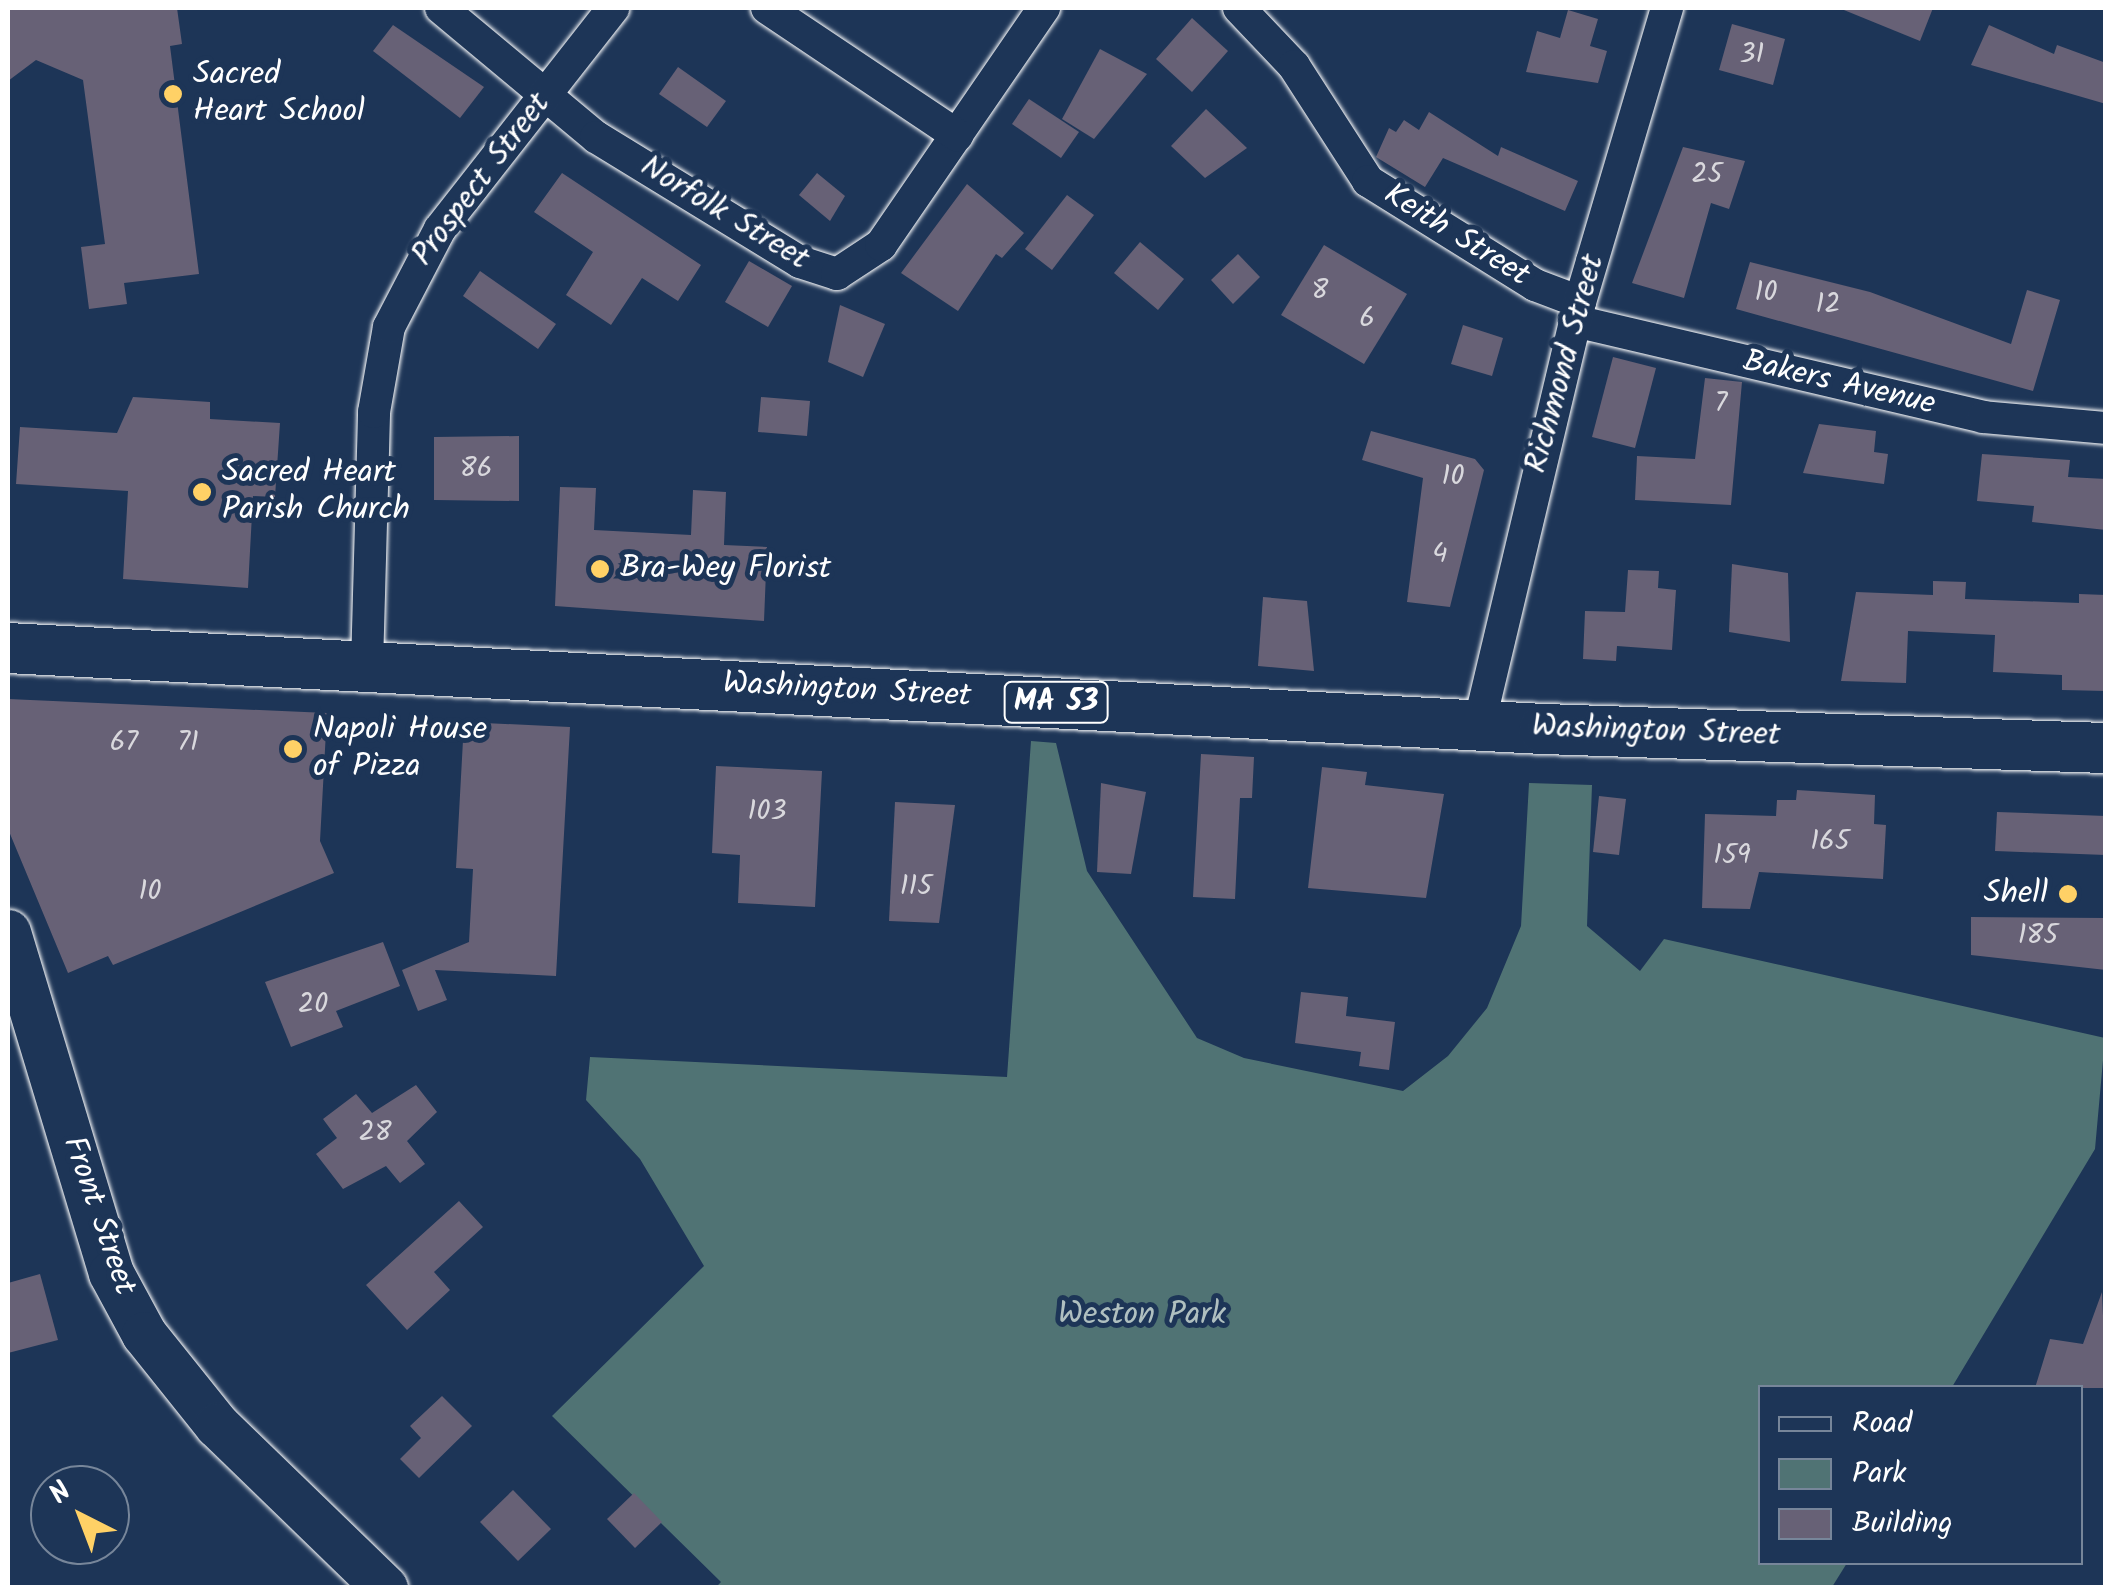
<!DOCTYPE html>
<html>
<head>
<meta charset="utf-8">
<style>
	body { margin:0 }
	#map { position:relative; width:2113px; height:1595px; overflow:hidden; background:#1d3557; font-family:Kalam,sans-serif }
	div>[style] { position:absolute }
	.green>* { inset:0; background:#507374 }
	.building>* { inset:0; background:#676176 }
	.roads { filter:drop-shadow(0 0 2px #fff) drop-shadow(0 0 2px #fff) }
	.street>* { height:32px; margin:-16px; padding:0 16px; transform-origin:16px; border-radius:16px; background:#1d3557 }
	.secondary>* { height:45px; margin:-22.5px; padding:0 22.5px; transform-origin:22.5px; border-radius:22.5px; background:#1d3557 }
	.primary>* { height:50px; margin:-25px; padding:0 25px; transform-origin:25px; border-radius:25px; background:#1d3557 }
	.dots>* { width:28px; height:28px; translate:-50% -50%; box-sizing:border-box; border:5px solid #1d3557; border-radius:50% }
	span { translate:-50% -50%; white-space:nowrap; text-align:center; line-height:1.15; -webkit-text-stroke:10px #1d3557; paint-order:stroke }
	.number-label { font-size:28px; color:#d9d8dd }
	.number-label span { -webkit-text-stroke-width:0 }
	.shield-label span { padding:2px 8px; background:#1d3557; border:2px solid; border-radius:8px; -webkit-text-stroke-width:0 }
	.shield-label { font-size:30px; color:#fff; font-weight:700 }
	.poi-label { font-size:32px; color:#fff }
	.left { translate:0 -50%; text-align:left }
	.right { translate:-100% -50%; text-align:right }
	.street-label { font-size:32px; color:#fff }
	.park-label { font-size:32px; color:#b0c0c0 }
	.frame { position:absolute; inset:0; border:10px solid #fff; pointer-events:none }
	.legend { position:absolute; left:1758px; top:1385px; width:325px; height:180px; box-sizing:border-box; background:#1d3557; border:2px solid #77869a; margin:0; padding:12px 18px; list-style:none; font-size:30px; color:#fff }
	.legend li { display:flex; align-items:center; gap:20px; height:50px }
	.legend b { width:50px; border:2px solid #77869a }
	.north { position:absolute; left:30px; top:1465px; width:100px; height:100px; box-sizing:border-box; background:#1d3557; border:2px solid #77869a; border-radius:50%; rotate:318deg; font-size:28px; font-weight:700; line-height:40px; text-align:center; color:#fff }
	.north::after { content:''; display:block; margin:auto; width:35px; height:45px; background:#ffd166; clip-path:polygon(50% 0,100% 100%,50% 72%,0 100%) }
</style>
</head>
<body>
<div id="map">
	<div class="green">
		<i style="clip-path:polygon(1031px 741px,1056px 743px,1087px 871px,1197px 1038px,1244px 1058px,1403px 1091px,1448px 1056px,1487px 1008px,1521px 926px,1529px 783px,1592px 785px,1587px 926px,1640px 971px,1664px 939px,2105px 1038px,2095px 1149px,1952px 1387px,1760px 1388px,1760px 1562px,1847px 1563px,1832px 1587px,716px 1587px,721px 1582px,552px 1416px,704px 1266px,640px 1159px,586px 1100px,590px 1057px,1007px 1077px)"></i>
	</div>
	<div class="building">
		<i style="clip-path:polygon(8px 8px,177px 8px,182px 44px,170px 46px,199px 274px,124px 283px,127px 304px,89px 309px,81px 247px,105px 244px,83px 80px,36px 60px,8px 81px)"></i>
		<i style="clip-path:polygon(1839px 8px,1933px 8px,1920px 41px)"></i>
		<i style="clip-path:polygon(1568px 10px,1598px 19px,1590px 46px,1607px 51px,1598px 83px,1526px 72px,1537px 31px,1560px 38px)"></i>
		<i style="clip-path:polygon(1192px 18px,1228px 51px,1192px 92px,1156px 59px)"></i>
		<i style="clip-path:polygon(1732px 24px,1785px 39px,1773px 85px,1719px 70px)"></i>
		<i style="clip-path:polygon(393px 25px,484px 87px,460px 118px,373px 51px)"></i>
		<i style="clip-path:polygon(1989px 25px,2054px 54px,2057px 45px,2106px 63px,2106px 104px,1971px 65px)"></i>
		<i style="clip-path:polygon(1100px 49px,1147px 74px,1094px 139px,1062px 119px)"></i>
		<i style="clip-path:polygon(678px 67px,726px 101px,707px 127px,659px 94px)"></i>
		<i style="clip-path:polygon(1029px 99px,1079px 132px,1061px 158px,1012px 124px)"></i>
		<i style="clip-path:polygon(1206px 109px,1247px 148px,1205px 178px,1171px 146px)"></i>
		<i style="clip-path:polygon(1429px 112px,1498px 156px,1501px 147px,1578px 181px,1565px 211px,1443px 158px,1425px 187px,1376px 157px,1389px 128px,1396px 132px,1404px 120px,1419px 130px)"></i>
		<i style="clip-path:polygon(1683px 147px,1745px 161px,1729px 209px,1711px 203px,1684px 298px,1632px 283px)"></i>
		<i style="clip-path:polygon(562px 173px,701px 265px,678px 301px,642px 278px,611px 325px,566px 295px,593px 252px,534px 212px)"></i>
		<i style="clip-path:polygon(817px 173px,845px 196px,830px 221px,799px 195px)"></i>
		<i style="clip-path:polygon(967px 184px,1024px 233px,1002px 258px,996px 254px,958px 311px,901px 273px)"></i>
		<i style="clip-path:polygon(1067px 195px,1094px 215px,1052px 270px,1025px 249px)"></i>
		<i style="clip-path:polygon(1140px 242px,1184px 279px,1158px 310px,1114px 273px)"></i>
		<i style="clip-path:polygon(1324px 245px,1407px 294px,1364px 364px,1281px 315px)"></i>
		<i style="clip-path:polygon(1238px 254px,1260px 277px,1233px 304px,1211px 280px)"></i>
		<i style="clip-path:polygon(749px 261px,792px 286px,768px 327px,725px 302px)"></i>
		<i style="clip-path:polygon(1750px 262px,1870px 292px,2011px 344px,2027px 290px,2060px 300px,2033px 391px,1736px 309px)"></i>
		<i style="clip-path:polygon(480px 271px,556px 324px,538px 349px,463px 296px)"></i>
		<i style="clip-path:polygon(840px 305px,885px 324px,863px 377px,828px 362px)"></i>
		<i style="clip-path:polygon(1463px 325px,1503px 338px,1492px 376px,1451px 364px)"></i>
		<i style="clip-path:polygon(1613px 357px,1656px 368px,1635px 448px,1592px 437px)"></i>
		<i style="clip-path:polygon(1705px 378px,1742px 382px,1731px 505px,1635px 500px,1637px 456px,1695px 459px)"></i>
		<i style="clip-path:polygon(133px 397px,210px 402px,210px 419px,280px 423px,275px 497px,253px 496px,248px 588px,123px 579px,128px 491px,16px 484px,20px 427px,117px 433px)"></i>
		<i style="clip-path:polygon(761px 397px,810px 401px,807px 436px,758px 432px)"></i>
		<i style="clip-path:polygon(1819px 424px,1876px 431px,1874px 452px,1888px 454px,1884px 484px,1803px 473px)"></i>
		<i style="clip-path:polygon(1371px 431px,1475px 459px,1484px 470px,1450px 607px,1407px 602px,1423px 478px,1362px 460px)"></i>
		<i style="clip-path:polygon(519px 436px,519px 501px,434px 500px,434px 437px)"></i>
		<i style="clip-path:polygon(1982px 454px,2070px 460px,2068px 477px,2106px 479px,2106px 530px,2032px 522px,2034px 506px,1977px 501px)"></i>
		<i style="clip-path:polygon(560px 487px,596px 488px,594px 530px,691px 535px,693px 490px,726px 492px,724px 545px,767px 547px,764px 621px,555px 606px)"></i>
		<i style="clip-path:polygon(1732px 564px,1788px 573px,1790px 642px,1729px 632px)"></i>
		<i style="clip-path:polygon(1628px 570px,1659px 571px,1658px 588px,1676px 590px,1672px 650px,1617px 646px,1616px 661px,1583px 659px,1585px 611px,1625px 612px)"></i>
		<i style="clip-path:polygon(1933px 581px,1966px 582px,1965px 599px,2079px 603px,2079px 594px,2106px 595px,2106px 691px,2062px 690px,2062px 675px,1993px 672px,1995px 635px,1908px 631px,1906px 683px,1841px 681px,1856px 592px,1933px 595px)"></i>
		<i style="clip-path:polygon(1263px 597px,1307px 601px,1314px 671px,1258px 666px)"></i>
		<i style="clip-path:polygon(8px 699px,327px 713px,320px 841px,334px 873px,113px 965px,108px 956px,68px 973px,8px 829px)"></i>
		<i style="clip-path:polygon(464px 722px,570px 727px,556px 976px,435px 970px,447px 1000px,418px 1011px,402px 970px,469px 942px,473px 869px,456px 868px)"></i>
		<i style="clip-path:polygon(1201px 754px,1254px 757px,1252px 798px,1240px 798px,1235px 899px,1193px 897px)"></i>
		<i style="clip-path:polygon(716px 766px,822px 771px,815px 907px,738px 903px,740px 855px,712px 853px)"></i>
		<i style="clip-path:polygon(1322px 767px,1367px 772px,1365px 785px,1444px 794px,1426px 898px,1308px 888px)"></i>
		<i style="clip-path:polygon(1101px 783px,1146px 792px,1131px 874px,1097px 872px)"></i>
		<i style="clip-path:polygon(1797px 790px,1875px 795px,1874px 824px,1886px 825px,1883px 879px,1759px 872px,1750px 909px,1702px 908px,1705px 814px,1776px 816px,1777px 800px,1796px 800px)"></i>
		<i style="clip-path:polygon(1599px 796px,1626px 799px,1619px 855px,1593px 852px)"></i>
		<i style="clip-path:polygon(895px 802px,955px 805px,939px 923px,889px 921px)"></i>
		<i style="clip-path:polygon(1997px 812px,2106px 816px,2106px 855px,1995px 851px)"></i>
		<i style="clip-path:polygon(1971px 917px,2106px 918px,2106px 970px,1971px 955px)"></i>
		<i style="clip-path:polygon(383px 942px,400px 986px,336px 1011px,343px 1027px,291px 1047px,265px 982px)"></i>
		<i style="clip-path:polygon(1301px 992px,1348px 997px,1346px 1016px,1395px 1022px,1389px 1070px,1359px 1066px,1361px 1052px,1295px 1043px)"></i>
		<i style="clip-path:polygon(416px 1085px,437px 1112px,407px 1141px,425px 1164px,400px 1183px,386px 1166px,343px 1189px,316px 1154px,337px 1138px,323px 1119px,356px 1094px,372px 1113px)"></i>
		<i style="clip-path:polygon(459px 1201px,483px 1227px,434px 1272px,450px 1290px,407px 1330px,366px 1285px)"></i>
		<i style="clip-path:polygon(40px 1274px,58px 1340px,8px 1353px,8px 1283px)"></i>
		<i style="clip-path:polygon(2102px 1292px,2106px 1388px,2035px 1388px,2050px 1339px,2083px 1344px)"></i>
		<i style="clip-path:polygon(442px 1396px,472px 1426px,419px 1478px,400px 1459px,421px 1438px,410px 1426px)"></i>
		<i style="clip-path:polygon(513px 1490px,551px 1529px,518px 1561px,480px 1522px)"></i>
		<i style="clip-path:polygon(634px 1493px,662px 1522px,635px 1548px,607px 1519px)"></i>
	</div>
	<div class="roads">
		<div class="street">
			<i style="left:441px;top:8px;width:202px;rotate:39.8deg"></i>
			<i style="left:596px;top:137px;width:239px;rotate:31.5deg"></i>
			<i style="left:800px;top:262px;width:39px;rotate:18deg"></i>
			<i style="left:837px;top:274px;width:53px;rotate:-33.4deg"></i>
			<i style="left:881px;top:245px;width:288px;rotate:-55.5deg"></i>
			<i style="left:767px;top:8px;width:229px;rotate:33.8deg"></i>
			<i style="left:1239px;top:8px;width:80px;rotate:46.5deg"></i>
			<i style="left:1294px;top:66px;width:137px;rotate:57.2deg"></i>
			<i style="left:1368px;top:181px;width:197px;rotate:31.9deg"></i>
			<i style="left:1535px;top:285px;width:48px;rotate:20.7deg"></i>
			<i style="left:1575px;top:321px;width:419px;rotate:13.2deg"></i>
			<i style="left:1983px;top:417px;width:123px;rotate:5.1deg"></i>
			<i style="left:367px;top:666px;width:254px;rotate:-88.4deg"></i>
			<i style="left:374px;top:412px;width:86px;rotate:-80deg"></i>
			<i style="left:389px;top:327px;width:110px;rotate:-62.5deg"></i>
			<i style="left:440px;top:229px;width:281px;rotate:-51.9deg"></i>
			<i style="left:1479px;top:725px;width:435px;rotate:-76.6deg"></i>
			<i style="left:1580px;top:302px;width:307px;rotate:-73.5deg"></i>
		</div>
		<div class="secondary">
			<i style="left:8px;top:932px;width:356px;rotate:73.2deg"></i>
			<i style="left:111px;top:1273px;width:69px;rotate:61.6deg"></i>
			<i style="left:144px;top:1334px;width:117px;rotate:51.3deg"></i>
			<i style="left:217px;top:1425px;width:234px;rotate:44.1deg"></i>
		</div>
		<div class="primary">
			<i style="left:8px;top:648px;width:1538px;rotate:3.02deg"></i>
			<i style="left:1544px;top:729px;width:562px;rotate:1.94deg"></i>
		</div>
	</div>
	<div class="dots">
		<i style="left:173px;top:94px;background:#ffd166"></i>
		<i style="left:202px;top:492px;background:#ffd166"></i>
		<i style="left:600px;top:569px;background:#ffd166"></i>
		<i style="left:293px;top:749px;background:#ffd166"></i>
		<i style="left:2068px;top:894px;background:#ffd166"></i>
	</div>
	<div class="number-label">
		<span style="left:1752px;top:55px">31</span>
		<span style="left:1707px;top:175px">25</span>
		<span style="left:1320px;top:291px">8</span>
		<span style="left:1766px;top:293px">10</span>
		<span style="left:1828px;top:305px">12</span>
		<span style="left:1367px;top:319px">6</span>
		<span style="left:1721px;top:404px">7</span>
		<span style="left:476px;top:469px">86</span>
		<span style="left:1453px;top:477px">10</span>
		<span style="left:1440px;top:555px">4</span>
		<span style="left:124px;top:743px">67</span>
		<span style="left:188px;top:743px">71</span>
		<span style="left:767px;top:812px">103</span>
		<span style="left:1830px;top:842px">165</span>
		<span style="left:1732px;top:856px">159</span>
		<span style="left:916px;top:887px">115</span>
		<span style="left:150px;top:892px">10</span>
		<span style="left:2038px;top:936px">185</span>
		<span style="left:313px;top:1005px">20</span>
		<span style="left:375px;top:1133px">28</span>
	</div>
	<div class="shield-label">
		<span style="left:1056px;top:702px">MA 53</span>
	</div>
	<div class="poi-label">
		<span class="left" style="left:193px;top:94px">Sacred<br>Heart School</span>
		<span class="left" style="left:222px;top:492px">Sacred Heart<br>Parish Church</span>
		<span class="left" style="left:620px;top:569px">Bra-Wey Florist</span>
		<span class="left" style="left:313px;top:749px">Napoli House<br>of Pizza</span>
		<span class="right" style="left:2048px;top:894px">Shell</span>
	</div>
	<div class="street-label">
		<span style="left:482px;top:180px;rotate:-53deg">Prospect Street</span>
		<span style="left:724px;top:214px;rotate:31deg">Norfolk Street</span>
		<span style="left:1456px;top:236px;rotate:32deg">Keith Street</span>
		<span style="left:1566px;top:364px;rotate:-75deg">Richmond Street</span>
		<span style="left:1839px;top:384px;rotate:13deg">Bakers Avenue</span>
		<span style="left:847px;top:691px;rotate:3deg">Washington Street</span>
		<span style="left:1656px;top:732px;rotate:2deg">Washington Street</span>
		<span style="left:98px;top:1216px;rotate:71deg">Front Street</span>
	</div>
	<div class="park-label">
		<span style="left:1142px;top:1315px">Weston Park</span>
	</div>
	<div class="frame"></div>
	<ul class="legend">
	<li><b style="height:12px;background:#1d3557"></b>Road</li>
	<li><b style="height:28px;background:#507374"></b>Park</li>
	<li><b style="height:28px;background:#676176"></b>Building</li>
	</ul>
	<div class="north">N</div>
</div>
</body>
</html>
